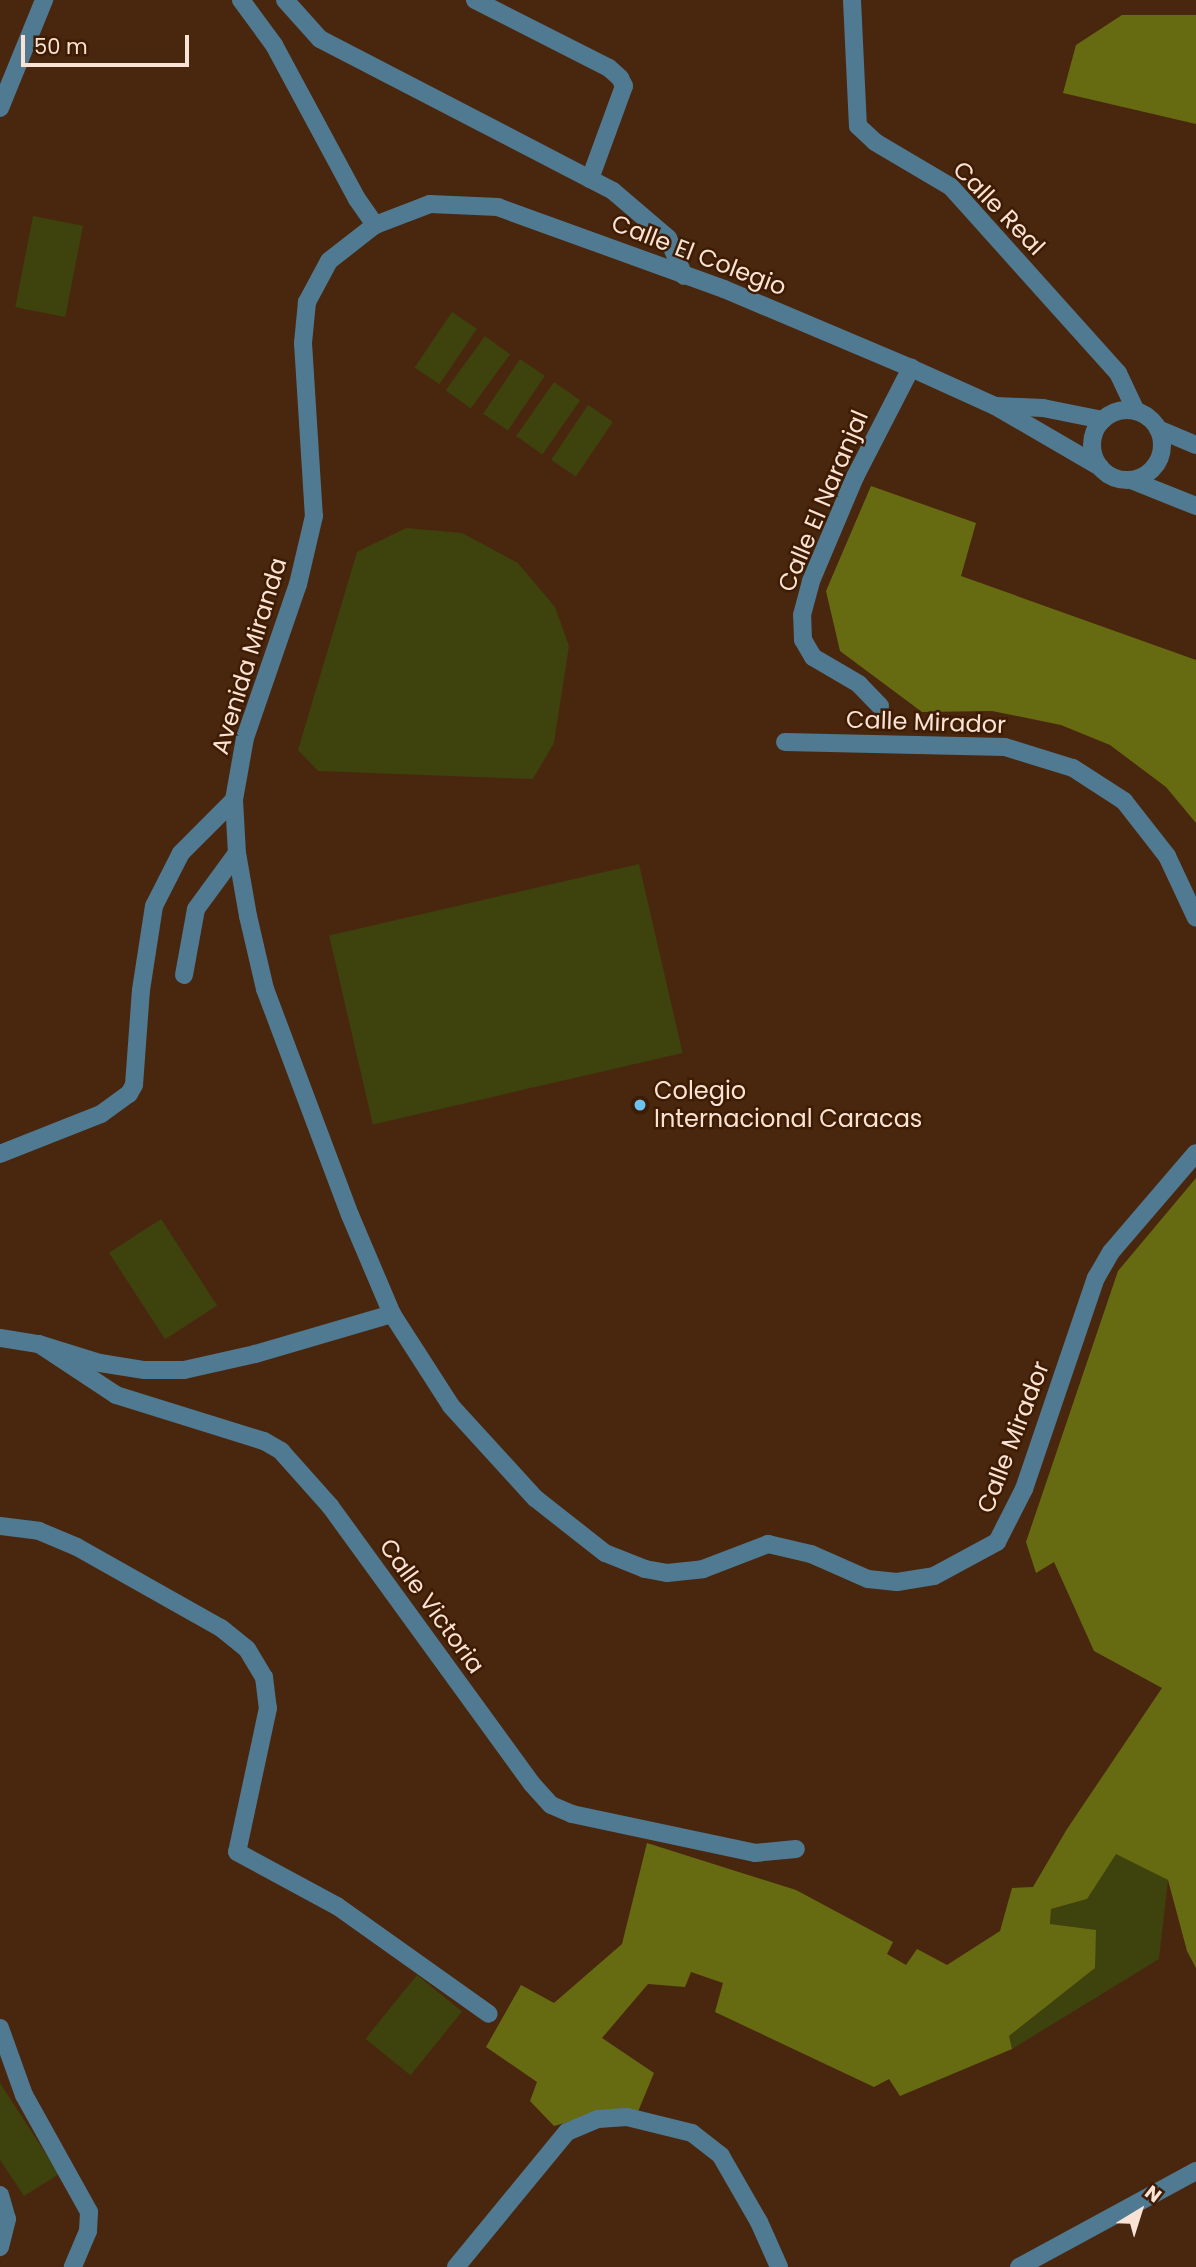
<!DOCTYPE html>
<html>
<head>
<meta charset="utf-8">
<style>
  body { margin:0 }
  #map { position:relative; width:1196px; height:2267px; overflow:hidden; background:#49270e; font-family:Poppins,sans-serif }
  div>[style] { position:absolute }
  .green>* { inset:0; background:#3e420c; transform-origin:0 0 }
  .forest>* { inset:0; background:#666b12 }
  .minor>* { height:18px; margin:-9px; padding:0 9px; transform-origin:9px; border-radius:9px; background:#4f7a92 }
  .minor>.ring { margin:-9px; padding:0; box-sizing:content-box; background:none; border:18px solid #4f7a92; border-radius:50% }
  .dots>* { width:19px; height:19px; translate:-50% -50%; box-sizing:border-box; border:4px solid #3e1c03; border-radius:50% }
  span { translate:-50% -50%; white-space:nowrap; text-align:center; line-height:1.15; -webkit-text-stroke:5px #3e1c03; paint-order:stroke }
  .street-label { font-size:24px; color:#fae3d5 }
  .poi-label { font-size:24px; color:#fae3d5 }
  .left { translate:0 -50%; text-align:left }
  .north { position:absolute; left:1105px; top:2176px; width:70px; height:70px; -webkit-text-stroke:5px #3e1c03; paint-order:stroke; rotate:38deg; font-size:19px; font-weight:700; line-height:28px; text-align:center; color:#fae3d5 }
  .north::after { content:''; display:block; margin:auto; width:24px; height:32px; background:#fae3d5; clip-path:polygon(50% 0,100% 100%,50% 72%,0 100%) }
  .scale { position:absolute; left:21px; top:35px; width:168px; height:32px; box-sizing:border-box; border:4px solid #fae3d5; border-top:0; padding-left:9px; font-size:21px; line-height:24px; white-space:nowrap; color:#fae3d5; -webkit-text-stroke:5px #3e1c03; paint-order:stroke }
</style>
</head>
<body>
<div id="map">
  <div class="green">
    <div style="left:33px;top:216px;width:51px;height:93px;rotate:11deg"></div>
    <div style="left:452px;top:312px;width:30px;height:67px;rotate:34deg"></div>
    <div style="left:485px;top:336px;width:31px;height:67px;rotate:36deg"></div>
    <div style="left:520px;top:359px;width:30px;height:66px;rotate:34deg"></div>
    <div style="left:554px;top:382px;width:32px;height:66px;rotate:35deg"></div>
    <div style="left:588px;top:405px;width:30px;height:66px;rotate:34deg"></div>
    <div style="clip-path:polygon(406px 528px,462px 533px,518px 563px,555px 607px,569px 646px,554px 743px,533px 779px,318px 771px,298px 750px,357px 552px)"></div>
    <div style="left:639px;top:864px;width:194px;height:318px;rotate:77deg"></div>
    <div style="left:161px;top:1219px;width:103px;height:62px;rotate:57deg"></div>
    <div style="clip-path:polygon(1115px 1853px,1168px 1880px,1159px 1959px,1012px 2049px,1008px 2037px,1095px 1968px,1050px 1924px,1051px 1909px,1087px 1899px)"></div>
    <div style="left:417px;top:1975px;width:58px;height:82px;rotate:39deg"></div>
    <div style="clip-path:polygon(0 2083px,59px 2174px,24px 2196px,0 2160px)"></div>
  </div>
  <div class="forest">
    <div style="clip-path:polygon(1122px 15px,1196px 15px,1196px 124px,1063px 93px,1076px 45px)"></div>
    <div style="clip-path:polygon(871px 486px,976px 523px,961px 576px,1196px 660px,1196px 823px,1166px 787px,1110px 745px,1061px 725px,992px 711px,922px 712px,840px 651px,826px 591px)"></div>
    <div style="clip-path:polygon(1196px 1178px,1196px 1968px,1187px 1951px,1168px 1880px,1116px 1854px,1087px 1899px,1051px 1909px,1050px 1924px,1096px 1930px,1095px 1968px,1009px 2036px,1012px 2049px,900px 2096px,889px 2079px,874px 2087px,715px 2012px,723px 1983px,691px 1972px,685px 1987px,648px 1984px,602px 2038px,654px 2073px,637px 2114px,607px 2111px,554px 2126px,530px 2101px,537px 2082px,486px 2047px,521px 1985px,554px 2003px,622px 1944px,647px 1843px,796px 1890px,893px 1942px,887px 1954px,906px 1965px,917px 1949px,947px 1965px,1000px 1931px,1012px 1888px,1033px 1887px,1067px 1829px,1162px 1688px,1094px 1651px,1054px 1562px,1036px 1573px,1026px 1542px,1118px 1271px)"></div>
  </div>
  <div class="minor">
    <div style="left:241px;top:0;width:56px;rotate:53.7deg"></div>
    <div style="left:274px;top:45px;width:175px;rotate:61.7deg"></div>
    <div style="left:357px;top:199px;width:32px;rotate:55deg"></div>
    <div style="left:285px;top:0;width:52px;rotate:48.1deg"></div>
    <div style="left:320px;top:39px;width:330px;rotate:27.4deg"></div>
    <div style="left:613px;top:191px;width:72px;rotate:40.5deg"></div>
    <div style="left:668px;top:238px;width:41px;rotate:67.2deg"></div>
    <div style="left:475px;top:0;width:150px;rotate:26.9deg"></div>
    <div style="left:609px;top:68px;width:15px;rotate:42deg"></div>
    <div style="left:620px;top:78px;width:9px;rotate:63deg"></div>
    <div style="left:624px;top:86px;width:99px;rotate:110.1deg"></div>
    <div style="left:852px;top:0;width:126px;rotate:87.3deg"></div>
    <div style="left:858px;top:126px;width:23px;rotate:43deg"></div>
    <div style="left:875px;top:142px;width:88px;rotate:30.6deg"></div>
    <div style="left:951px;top:187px;width:250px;rotate:48.1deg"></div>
    <div style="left:1118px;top:373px;width:42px;rotate:64.7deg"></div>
    <div style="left:0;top:108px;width:117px;rotate:-67.8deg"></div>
    <div style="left:996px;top:406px;width:47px;rotate:2.4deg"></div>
    <div style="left:1043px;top:408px;width:61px;rotate:11.3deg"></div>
    <div class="ring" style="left:1092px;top:410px;width:52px;height:52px"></div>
    <div style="left:1158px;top:429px;width:41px;rotate:22.8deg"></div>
    <div style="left:1100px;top:467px;width:121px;rotate:-149.8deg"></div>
    <div style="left:995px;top:406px;width:92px;rotate:-155.7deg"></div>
    <div style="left:911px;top:368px;width:203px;rotate:-157.1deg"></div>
    <div style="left:724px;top:289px;width:240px;rotate:-160.1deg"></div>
    <div style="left:498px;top:207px;width:68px;rotate:-177.5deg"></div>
    <div style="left:430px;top:204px;width:59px;rotate:159.1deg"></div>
    <div style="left:375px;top:225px;width:58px;rotate:142deg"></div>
    <div style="left:329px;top:261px;width:47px;rotate:118.2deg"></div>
    <div style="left:307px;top:302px;width:41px;rotate:95.6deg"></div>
    <div style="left:303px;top:343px;width:173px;rotate:86.4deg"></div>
    <div style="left:314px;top:516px;width:70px;rotate:103.2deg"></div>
    <div style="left:298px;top:584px;width:163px;rotate:109deg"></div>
    <div style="left:245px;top:738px;width:63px;rotate:100.1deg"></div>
    <div style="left:234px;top:800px;width:53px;rotate:86.8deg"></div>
    <div style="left:237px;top:853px;width:64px;rotate:80.1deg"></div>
    <div style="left:248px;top:916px;width:75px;rotate:76.9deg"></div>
    <div style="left:265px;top:989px;width:241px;rotate:69.4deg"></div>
    <div style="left:350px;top:1215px;width:108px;rotate:67deg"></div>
    <div style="left:392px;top:1314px;width:109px;rotate:57.3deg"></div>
    <div style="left:451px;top:1406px;width:125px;rotate:47.6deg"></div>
    <div style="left:535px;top:1498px;width:89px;rotate:38.2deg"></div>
    <div style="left:605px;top:1553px;width:43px;rotate:21.8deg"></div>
    <div style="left:645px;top:1569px;width:22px;rotate:10deg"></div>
    <div style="left:667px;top:1573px;width:36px;rotate:-6deg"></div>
    <div style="left:703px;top:1569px;width:70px;rotate:-21deg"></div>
    <div style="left:768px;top:1544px;width:44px;rotate:13.1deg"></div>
    <div style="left:811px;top:1554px;width:62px;rotate:23.7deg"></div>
    <div style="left:868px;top:1579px;width:29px;rotate:6deg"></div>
    <div style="left:897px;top:1582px;width:37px;rotate:-9deg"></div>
    <div style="left:934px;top:1576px;width:72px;rotate:-28.4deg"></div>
    <div style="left:997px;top:1542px;width:59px;rotate:-63deg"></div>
    <div style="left:1024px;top:1489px;width:223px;rotate:-71.2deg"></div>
    <div style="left:1096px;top:1278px;width:30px;rotate:-60deg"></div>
    <div style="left:1111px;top:1252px;width:130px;rotate:-49.4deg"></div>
    <div style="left:1131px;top:480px;width:70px;rotate:21.8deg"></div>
    <div style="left:880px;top:706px;width:30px;rotate:-134deg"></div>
    <div style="left:859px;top:684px;width:53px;rotate:-149.6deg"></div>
    <div style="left:813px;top:657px;width:20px;rotate:-120deg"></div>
    <div style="left:803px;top:640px;width:25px;rotate:-92deg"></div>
    <div style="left:802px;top:615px;width:35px;rotate:-75deg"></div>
    <div style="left:811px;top:581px;width:113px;rotate:-67.1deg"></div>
    <div style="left:855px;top:477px;width:123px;rotate:-62.8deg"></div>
    <div style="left:785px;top:742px;width:220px;rotate:1.3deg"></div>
    <div style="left:1005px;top:747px;width:71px;rotate:17.2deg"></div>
    <div style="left:1073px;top:768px;width:61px;rotate:32.9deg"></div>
    <div style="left:1124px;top:801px;width:70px;rotate:52deg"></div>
    <div style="left:1167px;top:856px;width:68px;rotate:64.9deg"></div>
    <div style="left:184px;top:975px;width:67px;rotate:-79.7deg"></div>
    <div style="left:196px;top:909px;width:69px;rotate:-53.8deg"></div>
    <div style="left:0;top:1154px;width:109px;rotate:-21.6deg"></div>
    <div style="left:101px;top:1114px;width:34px;rotate:-36deg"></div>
    <div style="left:129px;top:1094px;width:10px;rotate:-61deg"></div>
    <div style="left:134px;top:1085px;width:95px;rotate:-85.8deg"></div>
    <div style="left:141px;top:990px;width:85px;rotate:-81.2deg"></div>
    <div style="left:154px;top:906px;width:59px;rotate:-63deg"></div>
    <div style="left:181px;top:853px;width:75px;rotate:-45deg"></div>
    <div style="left:0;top:1338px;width:39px;rotate:9deg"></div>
    <div style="left:39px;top:1344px;width:64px;rotate:17.3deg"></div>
    <div style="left:100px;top:1363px;width:45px;rotate:9deg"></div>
    <div style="left:144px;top:1370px;width:40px"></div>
    <div style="left:184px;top:1370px;width:73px;rotate:-12.7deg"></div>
    <div style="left:255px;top:1354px;width:143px;rotate:-16.3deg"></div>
    <div style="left:39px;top:1344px;width:92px;rotate:33.5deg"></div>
    <div style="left:116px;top:1395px;width:155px;rotate:17.3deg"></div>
    <div style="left:264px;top:1441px;width:20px;rotate:30deg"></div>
    <div style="left:281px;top:1451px;width:74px;rotate:48.3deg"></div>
    <div style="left:330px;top:1506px;width:344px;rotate:54deg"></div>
    <div style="left:532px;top:1784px;width:28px;rotate:48deg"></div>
    <div style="left:551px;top:1805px;width:23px;rotate:23deg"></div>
    <div style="left:572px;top:1814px;width:187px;rotate:12deg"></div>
    <div style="left:755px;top:1853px;width:41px;rotate:-5.6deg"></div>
    <div style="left:0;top:1526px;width:39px;rotate:7deg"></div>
    <div style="left:39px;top:1531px;width:41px;rotate:22.8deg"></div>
    <div style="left:77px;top:1547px;width:165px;rotate:29.4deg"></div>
    <div style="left:221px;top:1628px;width:33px;rotate:39deg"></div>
    <div style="left:247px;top:1649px;width:33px;rotate:59deg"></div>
    <div style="left:264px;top:1677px;width:31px;rotate:83deg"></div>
    <div style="left:268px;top:1708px;width:147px;rotate:102.1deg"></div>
    <div style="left:237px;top:1852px;width:114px;rotate:28.4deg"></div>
    <div style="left:337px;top:1906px;width:186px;rotate:35.4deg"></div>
    <div style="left:0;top:2028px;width:71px;rotate:70.3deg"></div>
    <div style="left:24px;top:2095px;width:134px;rotate:60.9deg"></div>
    <div style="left:89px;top:2212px;width:19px;rotate:93deg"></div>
    <div style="left:88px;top:2231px;width:39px;rotate:113deg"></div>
    <div style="left:0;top:2195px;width:25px;rotate:74deg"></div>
    <div style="left:7px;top:2219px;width:29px;rotate:104deg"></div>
    <div style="left:456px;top:2267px;width:175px;rotate:-50.6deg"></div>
    <div style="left:567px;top:2132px;width:34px;rotate:-23deg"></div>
    <div style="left:598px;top:2119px;width:29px;rotate:-4deg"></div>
    <div style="left:627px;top:2117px;width:67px;rotate:13.8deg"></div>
    <div style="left:692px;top:2133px;width:37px;rotate:38deg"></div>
    <div style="left:721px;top:2156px;width:76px;rotate:60.1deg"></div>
    <div style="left:759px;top:2222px;width:49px;rotate:66deg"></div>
    <div style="left:1019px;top:2267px;width:201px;rotate:-28.5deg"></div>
  </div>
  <div class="dots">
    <div style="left:640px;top:1105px;background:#6bc3f2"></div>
  </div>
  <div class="street-label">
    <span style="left:999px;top:208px;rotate:46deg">Calle Real</span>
    <span style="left:699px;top:255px;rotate:21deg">Calle El Colegio</span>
    <span style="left:823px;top:501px;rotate:-67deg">Calle El Naranjal</span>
    <span style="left:249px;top:656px;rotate:-73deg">Avenida Miranda</span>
    <span style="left:926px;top:722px;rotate:2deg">Calle Mirador</span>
    <span style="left:1013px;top:1437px;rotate:-69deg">Calle Mirador</span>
    <span style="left:432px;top:1606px;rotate:54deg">Calle Victoria</span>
  </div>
  <div class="poi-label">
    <span class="left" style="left:654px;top:1105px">Colegio<br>Internacional Caracas</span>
  </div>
  <div class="north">N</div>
  <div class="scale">50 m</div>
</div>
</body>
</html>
